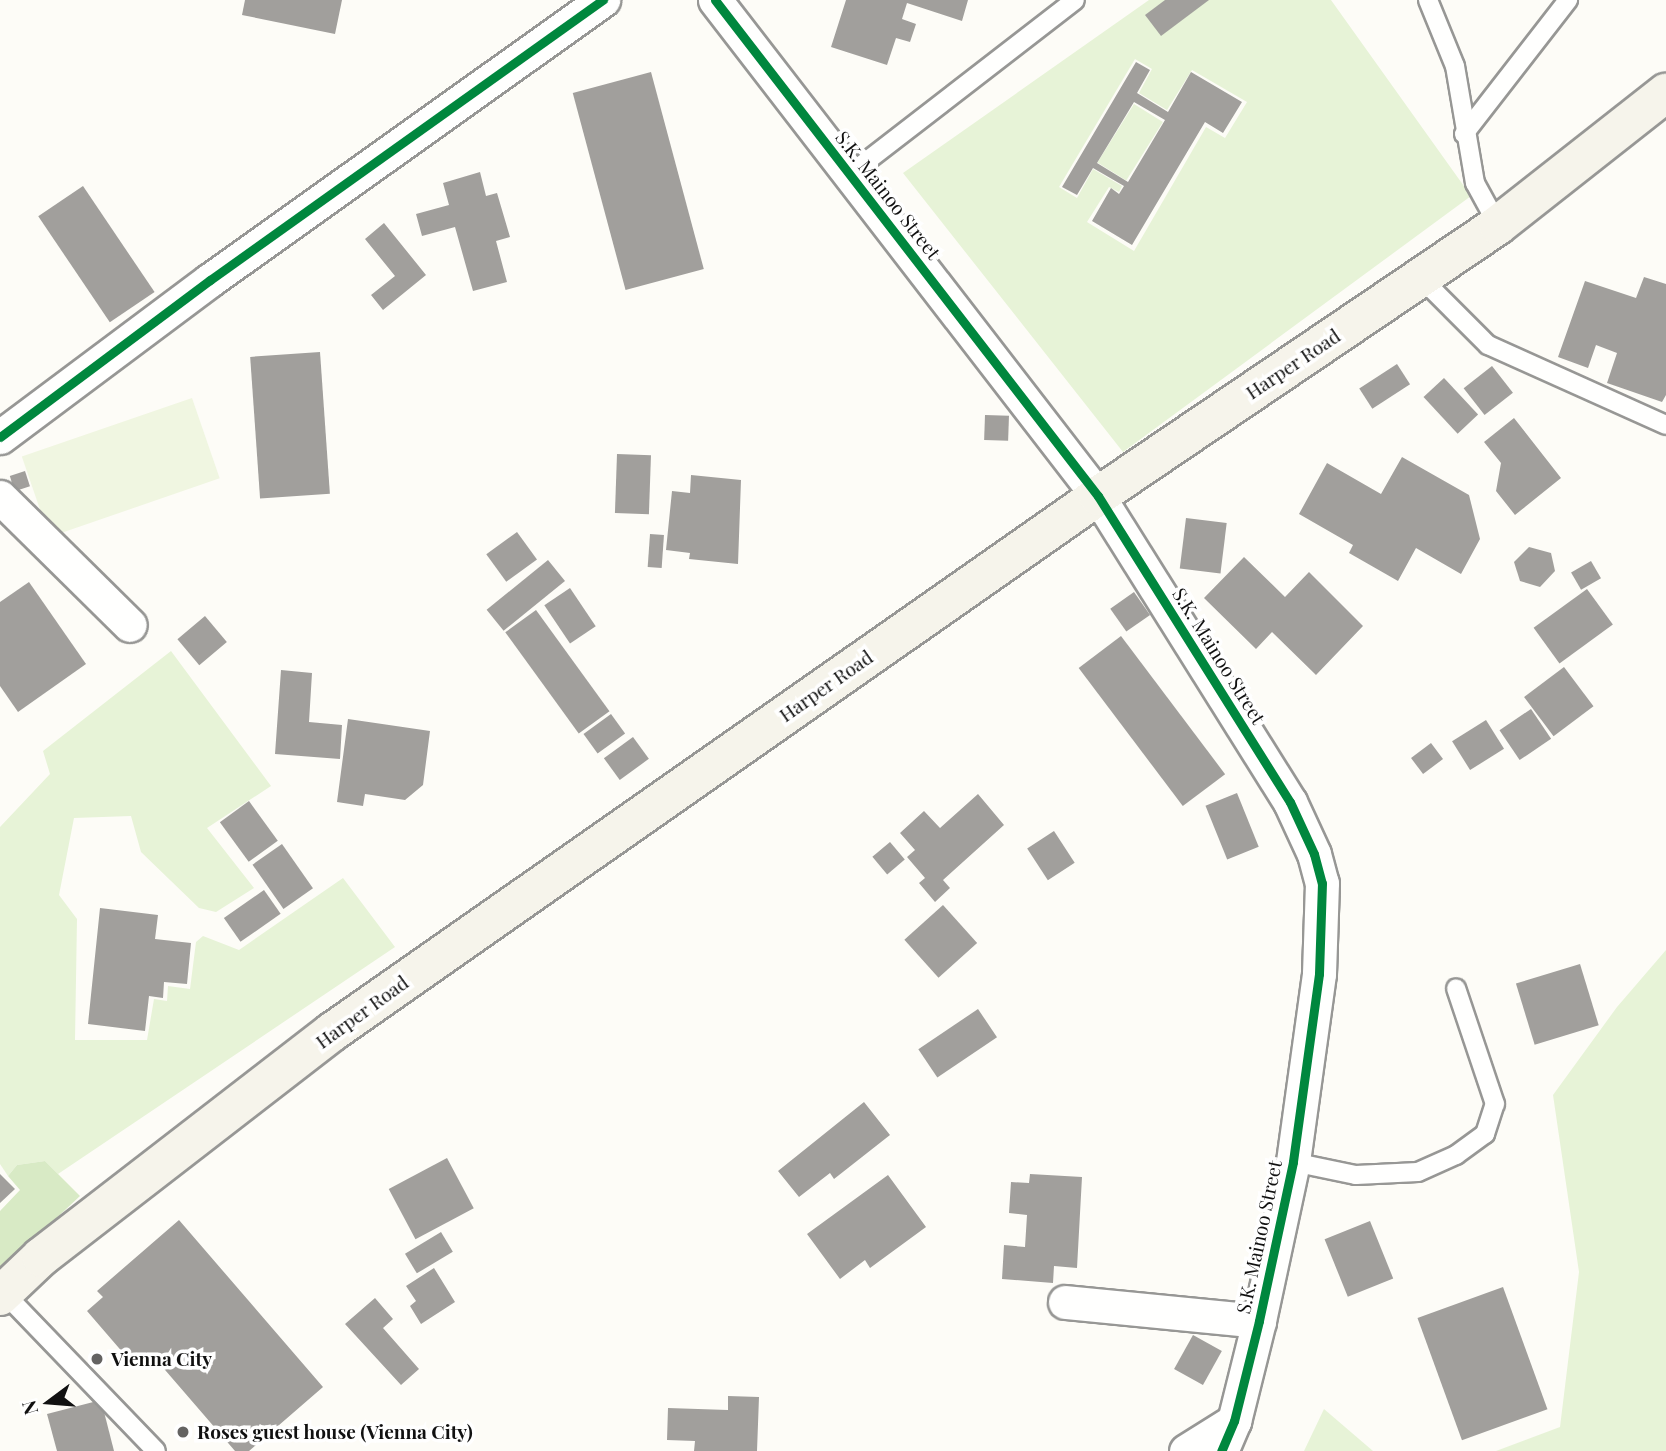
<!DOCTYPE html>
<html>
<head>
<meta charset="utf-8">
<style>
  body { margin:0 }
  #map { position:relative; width:1666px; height:1451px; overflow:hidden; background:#fdfcf7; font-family:"Playfair Display",serif }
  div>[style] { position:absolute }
  .green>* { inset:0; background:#e7f3d7; transform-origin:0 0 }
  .forest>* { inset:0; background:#d8eac5 }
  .pitch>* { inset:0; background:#f0f6e1; transform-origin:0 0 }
  .building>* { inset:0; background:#a19f9c; transform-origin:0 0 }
  .roads { filter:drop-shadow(2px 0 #979795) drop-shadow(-2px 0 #979795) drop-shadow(0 2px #979795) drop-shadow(0 -2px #979795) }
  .service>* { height:18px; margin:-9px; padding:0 9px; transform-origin:9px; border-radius:9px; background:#fffffe }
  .minor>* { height:33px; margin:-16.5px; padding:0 16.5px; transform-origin:16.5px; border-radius:16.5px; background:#fffffe }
  .secondary>* { height:38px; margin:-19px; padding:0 19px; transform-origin:19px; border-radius:19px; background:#f6f4eb }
  .cycleway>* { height:9px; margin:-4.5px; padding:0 4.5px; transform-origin:4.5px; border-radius:4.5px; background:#00873e }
  .dots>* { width:19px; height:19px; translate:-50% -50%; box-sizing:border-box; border:4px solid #fff; border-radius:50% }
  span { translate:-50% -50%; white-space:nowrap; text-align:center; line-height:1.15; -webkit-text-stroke:7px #fff; paint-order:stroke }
  .street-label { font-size:19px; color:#111 }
  .poi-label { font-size:19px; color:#111; font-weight:700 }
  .left { translate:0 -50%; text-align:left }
  .north { position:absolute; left:14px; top:1367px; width:70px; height:70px; -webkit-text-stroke:5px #fff; paint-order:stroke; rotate:254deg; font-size:19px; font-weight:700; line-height:28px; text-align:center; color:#111 }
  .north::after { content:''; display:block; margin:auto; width:24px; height:32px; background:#111; clip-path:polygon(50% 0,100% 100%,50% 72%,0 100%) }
</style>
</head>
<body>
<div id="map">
  <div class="green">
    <div style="clip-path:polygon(evenodd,1149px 0,1331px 0,1471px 196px,1123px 452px,903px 173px,1149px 0,1135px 59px,1152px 69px,1139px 93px,1167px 110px,1192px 70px,1247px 102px,1225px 138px,1206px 127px,1134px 251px,1087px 222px,1109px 187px,1119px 192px,1122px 186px,1093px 169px,1077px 198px,1059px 187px,1135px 59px)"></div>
    <div style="left:1134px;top:104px;width:34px;height:69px;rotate:32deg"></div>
    <div style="clip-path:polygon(171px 651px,271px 786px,207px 828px,254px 888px,216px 912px,199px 908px,141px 852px,131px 816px,74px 818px,59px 895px,77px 919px,75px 1040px,147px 1040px,154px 999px,167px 1001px,168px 986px,190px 989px,196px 942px,203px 936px,239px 950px,343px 878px,395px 947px,58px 1174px,45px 1161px,17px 1165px,8px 1176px,0 1164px,0 827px,50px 774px,43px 751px)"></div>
    <div style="clip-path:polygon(1666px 950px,1666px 1451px,1496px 1451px,1560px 1427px,1579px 1272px,1553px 1095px,1617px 1007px)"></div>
    <div style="clip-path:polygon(1324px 1409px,1373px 1451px,1304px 1451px)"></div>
  </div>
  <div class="forest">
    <div style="clip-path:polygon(45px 1161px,80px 1196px,0 1271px,0 1211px,20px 1190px,8px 1176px,17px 1165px)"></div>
  </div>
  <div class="pitch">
    <div style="left:192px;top:398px;width:85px;height:180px;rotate:71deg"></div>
  </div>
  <div class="building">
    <div style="clip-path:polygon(245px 0,342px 0,335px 34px,242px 15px)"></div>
    <div style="clip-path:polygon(846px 0,968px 0,962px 21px,907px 3px,902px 19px,916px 24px,910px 42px,896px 38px,887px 65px,831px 47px)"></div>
    <div style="clip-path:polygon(1165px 0,1209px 0,1161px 36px,1145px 15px)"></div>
    <div style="clip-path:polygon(evenodd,1136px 62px,1150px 70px,1137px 93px,1168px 112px,1191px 72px,1242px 102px,1223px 133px,1205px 122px,1132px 245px,1092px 221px,1111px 188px,1119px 194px,1124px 186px,1093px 168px,1077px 195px,1062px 187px,1136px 62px,1134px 102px,1165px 120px,1128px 182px,1097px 163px,1134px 102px)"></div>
    <div style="left:651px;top:72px;width:204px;height:81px;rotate:75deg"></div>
    <div style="clip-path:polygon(480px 172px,486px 196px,497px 193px,510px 237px,496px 241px,507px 282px,473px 291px,455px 227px,422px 236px,416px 214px,449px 205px,443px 183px)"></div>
    <div style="left:83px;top:186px;width:128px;height:54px;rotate:56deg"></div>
    <div style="clip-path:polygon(384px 223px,426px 275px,383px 310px,371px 295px,395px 276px,365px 239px)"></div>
    <div style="clip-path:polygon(1644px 277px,1666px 284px,1666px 395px,1662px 402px,1607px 383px,1617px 353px,1596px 345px,1588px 368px,1558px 357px,1585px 281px,1636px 298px)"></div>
    <div style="left:320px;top:352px;width:142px;height:70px;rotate:86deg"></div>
    <div style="left:1397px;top:364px;width:24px;height:45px;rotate:57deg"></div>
    <div style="left:1492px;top:366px;width:34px;height:36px;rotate:52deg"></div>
    <div style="left:1444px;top:378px;width:50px;height:28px;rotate:47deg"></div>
    <div style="left:985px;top:415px;width:24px;height:25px;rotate:2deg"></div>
    <div style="clip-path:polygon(1514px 418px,1561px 478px,1515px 515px,1496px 491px,1501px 463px,1484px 442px)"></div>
    <div style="left:617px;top:454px;width:34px;height:59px;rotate:2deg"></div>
    <div style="clip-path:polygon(1402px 457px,1469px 495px,1480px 539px,1461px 574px,1416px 548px,1398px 581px,1349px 553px,1353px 545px,1299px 514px,1327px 463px,1381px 494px)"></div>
    <div style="left:25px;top:471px;width:16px;height:16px;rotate:72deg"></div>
    <div style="clip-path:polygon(691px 475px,741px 480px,738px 564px,689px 559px,690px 553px,666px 550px,672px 491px,690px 493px)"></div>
    <div style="left:1186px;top:518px;width:41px;height:51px;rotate:7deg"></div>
    <div style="left:517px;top:532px;width:34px;height:38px;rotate:54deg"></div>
    <div style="left:650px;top:534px;width:14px;height:33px;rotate:4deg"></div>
    <div style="clip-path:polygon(1529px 547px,1551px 553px,1555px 571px,1540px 587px,1520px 581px,1514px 562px)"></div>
    <div style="clip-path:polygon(1244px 557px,1285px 597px,1309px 572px,1363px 626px,1316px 675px,1272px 632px,1256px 649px,1204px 598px)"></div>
    <div style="left:548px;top:560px;width:27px;height:79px;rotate:51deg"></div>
    <div style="left:1591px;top:561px;width:20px;height:23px;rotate:60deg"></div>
    <div style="clip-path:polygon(29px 582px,86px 664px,18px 712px,0 686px,0 602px)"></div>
    <div style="left:570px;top:588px;width:46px;height:31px;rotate:56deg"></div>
    <div style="left:1587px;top:589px;width:44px;height:66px;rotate:54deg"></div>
    <div style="left:1134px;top:592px;width:28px;height:29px;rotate:55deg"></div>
    <div style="left:536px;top:610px;width:125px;height:38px;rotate:54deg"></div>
    <div style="left:205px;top:616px;width:34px;height:36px;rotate:50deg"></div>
    <div style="left:1121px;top:636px;width:173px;height:53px;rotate:53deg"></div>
    <div style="left:1564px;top:667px;width:49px;height:50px;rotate:53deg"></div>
    <div style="clip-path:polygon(281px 670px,312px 673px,309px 722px,342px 725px,340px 759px,275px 754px)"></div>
    <div style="left:1531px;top:709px;width:36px;height:38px;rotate:56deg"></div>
    <div style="left:611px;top:714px;width:24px;height:34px;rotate:54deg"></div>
    <div style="clip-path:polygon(348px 719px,430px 731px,423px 785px,405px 800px,365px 794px,363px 806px,337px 802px)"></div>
    <div style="left:1486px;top:720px;width:34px;height:40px;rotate:58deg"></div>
    <div style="left:633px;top:737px;width:27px;height:36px;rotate:54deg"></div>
    <div style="left:1431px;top:743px;width:20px;height:25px;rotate:53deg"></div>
    <div style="left:1237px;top:793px;width:58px;height:34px;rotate:68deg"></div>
    <div style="clip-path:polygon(978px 794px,1004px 825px,943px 880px,950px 888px,935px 902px,919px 883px,925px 878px,907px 857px,915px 850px,900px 833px,924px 811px,940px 828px)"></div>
    <div style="left:249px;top:801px;width:49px;height:36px;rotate:54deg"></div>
    <div style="left:1054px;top:831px;width:38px;height:32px;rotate:57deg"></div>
    <div style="left:890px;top:842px;width:23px;height:23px;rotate:50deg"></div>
    <div style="left:282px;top:844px;width:54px;height:36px;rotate:55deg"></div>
    <div style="left:264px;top:890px;width:29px;height:49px;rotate:55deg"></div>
    <div style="left:943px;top:905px;width:51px;height:52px;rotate:48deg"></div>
    <div style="clip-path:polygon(100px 908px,158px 915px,155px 939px,191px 943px,187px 984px,164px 982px,163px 998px,149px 996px,145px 1031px,88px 1024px)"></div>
    <div style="left:1580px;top:964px;width:64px;height:67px;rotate:73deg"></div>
    <div style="left:978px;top:1009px;width:34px;height:72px;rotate:56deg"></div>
    <div style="clip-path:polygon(864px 1102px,890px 1135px,834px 1179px,830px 1173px,799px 1197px,778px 1171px)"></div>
    <div style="left:447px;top:1158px;width:57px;height:66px;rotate:62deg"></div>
    <div style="clip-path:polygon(0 1174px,15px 1189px,0 1203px)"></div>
    <div style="clip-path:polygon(1030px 1174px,1082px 1177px,1077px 1268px,1054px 1266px,1053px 1283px,1002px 1279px,1004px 1245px,1025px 1247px,1027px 1215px,1009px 1213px,1011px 1182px,1029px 1183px)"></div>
    <div style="clip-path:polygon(888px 1175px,926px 1227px,870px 1268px,865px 1260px,840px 1279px,807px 1234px)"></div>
    <div style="clip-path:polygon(179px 1220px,323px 1387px,249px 1451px,235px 1451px,153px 1356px,137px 1369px,87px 1311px,103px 1297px,97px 1291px)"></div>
    <div style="left:1370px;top:1221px;width:62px;height:49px;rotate:68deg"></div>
    <div style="left:441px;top:1232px;width:23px;height:42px;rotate:59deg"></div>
    <div style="clip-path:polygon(434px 1268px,455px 1302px,421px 1324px,410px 1306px,416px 1301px,406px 1286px)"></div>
    <div style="left:1503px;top:1287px;width:130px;height:91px;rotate:70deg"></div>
    <div style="clip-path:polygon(375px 1298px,393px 1319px,383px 1328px,419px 1369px,401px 1385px,345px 1324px)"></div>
    <div style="left:1193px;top:1335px;width:33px;height:39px;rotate:29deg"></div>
    <div style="clip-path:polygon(728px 1396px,759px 1397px,757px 1451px,694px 1451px,695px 1441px,667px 1440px,668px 1408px,728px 1410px)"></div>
    <div style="clip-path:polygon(101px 1400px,114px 1451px,57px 1451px,47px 1414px)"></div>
  </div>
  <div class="roads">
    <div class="service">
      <div style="left:1428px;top:0;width:71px;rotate:67.8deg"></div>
      <div style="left:1455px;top:66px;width:119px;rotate:80.3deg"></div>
      <div style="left:1475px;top:183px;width:48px;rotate:61.3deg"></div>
      <div style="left:1464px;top:134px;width:170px;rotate:-52.2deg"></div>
      <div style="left:850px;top:174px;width:284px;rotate:-37.7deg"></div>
      <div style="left:1421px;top:278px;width:95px;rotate:45deg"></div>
      <div style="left:1488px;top:345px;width:195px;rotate:24.2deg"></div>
      <div style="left:1293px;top:1162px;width:64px;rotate:11.7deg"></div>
      <div style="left:1356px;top:1175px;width:62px;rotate:-2.8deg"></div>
      <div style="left:1418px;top:1172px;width:42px;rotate:-24.1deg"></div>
      <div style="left:1456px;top:1155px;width:36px;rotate:-36deg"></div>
      <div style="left:1485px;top:1134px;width:32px;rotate:-72deg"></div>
      <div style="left:1495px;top:1104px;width:122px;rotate:-108.6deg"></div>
      <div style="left:4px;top:1293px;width:219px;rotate:46.1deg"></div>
    </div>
    <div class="minor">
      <div style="left:715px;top:0;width:627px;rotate:52.33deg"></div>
      <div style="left:1098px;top:496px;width:361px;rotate:57.9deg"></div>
      <div style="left:1290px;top:802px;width:57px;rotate:65.2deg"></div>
      <div style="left:1314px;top:854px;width:30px;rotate:75deg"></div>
      <div style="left:1322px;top:883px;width:91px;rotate:91.9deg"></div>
      <div style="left:1319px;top:974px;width:190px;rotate:97.9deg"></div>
      <div style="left:1293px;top:1162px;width:163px;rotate:102.1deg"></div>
      <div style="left:1259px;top:1321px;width:103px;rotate:104deg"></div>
      <div style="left:1234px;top:1421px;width:33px;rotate:113deg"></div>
      <div style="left:0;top:437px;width:262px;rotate:-36.8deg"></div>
      <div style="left:210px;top:280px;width:483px;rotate:-35.5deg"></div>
      <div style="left:0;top:497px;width:182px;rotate:44.6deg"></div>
      <div style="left:1065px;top:1302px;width:195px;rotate:5.6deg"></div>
      <div style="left:1186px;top:1451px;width:57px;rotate:-32deg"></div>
    </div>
    <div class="secondary">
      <div style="left:0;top:1296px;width:57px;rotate:-43.6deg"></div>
      <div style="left:41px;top:1257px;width:368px;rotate:-37.7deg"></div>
      <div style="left:332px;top:1032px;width:935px;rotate:-34.98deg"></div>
      <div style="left:1098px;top:496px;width:483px;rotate:-34.1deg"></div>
      <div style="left:1498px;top:225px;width:214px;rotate:-38.2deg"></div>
    </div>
  </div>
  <div class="cycleway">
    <div style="left:715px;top:0;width:627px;rotate:52.33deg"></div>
    <div style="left:1098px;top:496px;width:361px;rotate:57.9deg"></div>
    <div style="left:1290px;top:802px;width:57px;rotate:65.2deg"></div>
    <div style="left:1314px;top:854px;width:30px;rotate:75deg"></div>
    <div style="left:1322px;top:883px;width:91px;rotate:91.9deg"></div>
    <div style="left:1319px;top:974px;width:190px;rotate:97.9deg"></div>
    <div style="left:1293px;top:1162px;width:163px;rotate:102.1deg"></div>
    <div style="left:1259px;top:1321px;width:103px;rotate:104deg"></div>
    <div style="left:1234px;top:1421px;width:33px;rotate:113deg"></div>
    <div style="left:0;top:437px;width:262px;rotate:-36.8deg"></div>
    <div style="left:210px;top:280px;width:483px;rotate:-35.5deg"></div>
  </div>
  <div class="dots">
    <div style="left:97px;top:1359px;background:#646362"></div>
    <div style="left:183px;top:1432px;background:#646362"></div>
  </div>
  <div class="street-label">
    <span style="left:888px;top:195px;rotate:52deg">S.K. Mainoo Street</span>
    <span style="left:1293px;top:364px;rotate:-34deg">Harper Road</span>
    <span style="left:1219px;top:656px;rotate:58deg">S.K. Mainoo Street</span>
    <span style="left:826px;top:686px;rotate:-35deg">Harper Road</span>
    <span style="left:362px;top:1012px;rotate:-36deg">Harper Road</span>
    <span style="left:1259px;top:1237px;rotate:-78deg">S.K. Mainoo Street</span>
  </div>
  <div class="poi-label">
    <span class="left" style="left:111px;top:1359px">Vienna City</span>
    <span class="left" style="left:197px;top:1432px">Roses guest house (Vienna City)</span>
  </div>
  <div class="north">N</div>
</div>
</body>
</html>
